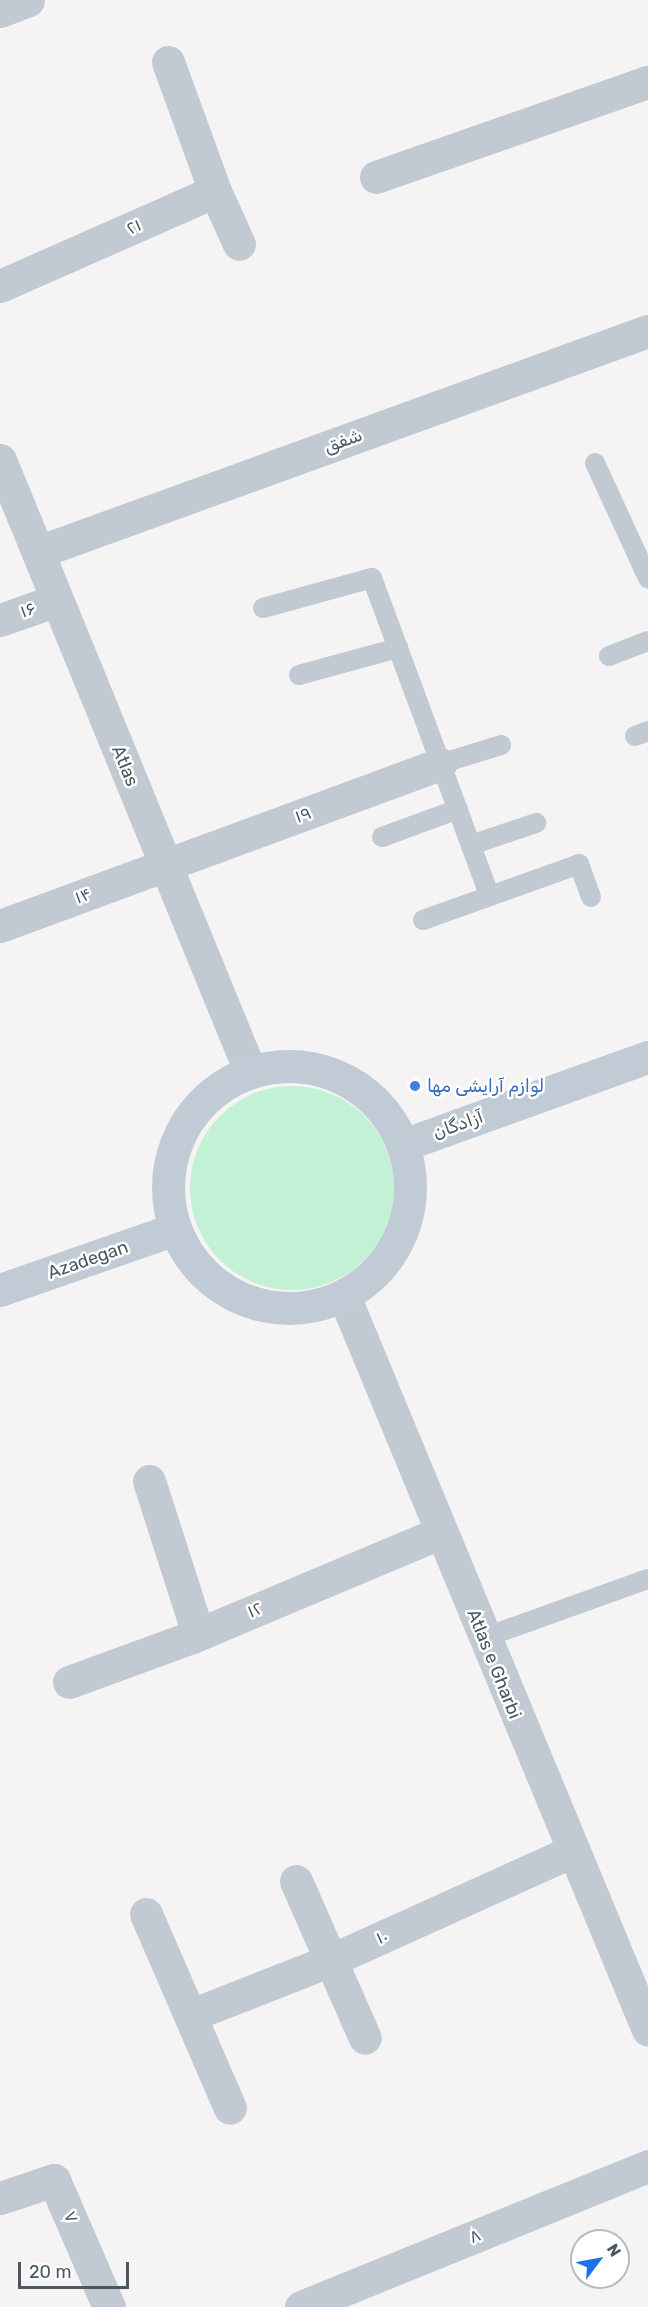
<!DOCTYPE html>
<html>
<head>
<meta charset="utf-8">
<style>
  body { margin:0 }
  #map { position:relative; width:648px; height:2307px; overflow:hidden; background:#f5f3f3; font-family:Rubik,Vazirmatn,sans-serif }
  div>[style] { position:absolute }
  .green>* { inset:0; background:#c3f1d5 }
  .round { border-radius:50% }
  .service>* { height:20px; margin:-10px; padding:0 10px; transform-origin:10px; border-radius:10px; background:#c1cad2 }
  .minor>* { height:33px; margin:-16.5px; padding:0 16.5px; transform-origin:16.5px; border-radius:16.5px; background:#c1cad2 }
  .tertiary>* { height:33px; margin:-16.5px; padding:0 16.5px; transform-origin:16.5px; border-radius:16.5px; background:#c1cad2 }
  .secondary>* { height:33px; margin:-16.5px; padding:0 16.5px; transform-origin:16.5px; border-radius:16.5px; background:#c1cbd6 }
  .secondary>.ring { margin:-16.5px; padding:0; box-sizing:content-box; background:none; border:33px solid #c1cbd6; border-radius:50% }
  .dots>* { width:16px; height:16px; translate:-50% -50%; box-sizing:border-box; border:3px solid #fff; border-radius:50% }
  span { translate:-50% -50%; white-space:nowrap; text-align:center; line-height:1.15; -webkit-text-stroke:5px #fff; paint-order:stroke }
  .street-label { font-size:18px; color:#4a5661 }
  .shop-label { font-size:18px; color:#366cbe }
  .left { translate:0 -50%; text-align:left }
  .north { position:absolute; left:570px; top:2229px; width:60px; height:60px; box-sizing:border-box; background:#fff; border:2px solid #b7bbc0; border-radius:50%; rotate:58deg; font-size:16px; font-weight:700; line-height:24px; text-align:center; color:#4a5661 }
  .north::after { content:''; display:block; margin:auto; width:21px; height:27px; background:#1a73e8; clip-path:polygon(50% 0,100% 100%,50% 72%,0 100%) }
  .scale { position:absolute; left:18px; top:2262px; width:111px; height:27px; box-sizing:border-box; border:3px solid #4a5661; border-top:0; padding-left:8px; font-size:18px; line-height:21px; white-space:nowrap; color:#4a5661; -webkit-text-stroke:4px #fff; paint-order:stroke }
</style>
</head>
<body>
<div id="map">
  <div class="green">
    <div class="round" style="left:190px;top:1086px;width:204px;height:204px"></div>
  </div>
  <div class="service">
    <div style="left:595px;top:463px;width:127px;rotate:65.3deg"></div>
    <div style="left:263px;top:608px;width:113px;rotate:-15.4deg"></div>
    <div style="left:372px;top:578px;width:338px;rotate:69.7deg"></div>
    <div style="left:609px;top:656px;width:42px;rotate:-21deg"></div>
    <div style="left:299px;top:675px;width:103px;rotate:-15.3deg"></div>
    <div style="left:635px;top:736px;width:14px;rotate:-21deg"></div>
    <div style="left:440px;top:764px;width:64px;rotate:-17.3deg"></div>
    <div style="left:382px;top:837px;width:81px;rotate:-20.2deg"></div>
    <div style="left:471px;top:845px;width:69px;rotate:-18.7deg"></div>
    <div style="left:423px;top:920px;width:166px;rotate:-19.7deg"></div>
    <div style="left:579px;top:864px;width:35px;rotate:70deg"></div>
    <div style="left:483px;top:1638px;width:175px;rotate:-19.7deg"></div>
  </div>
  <div class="minor">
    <div style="left:0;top:11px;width:30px;rotate:-21deg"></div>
    <div style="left:168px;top:62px;width:137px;rotate:70deg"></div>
    <div style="left:376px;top:177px;width:288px;rotate:-19.3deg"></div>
    <div style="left:0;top:286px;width:235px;rotate:-23.8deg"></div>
    <div style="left:215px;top:191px;width:58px;rotate:65.6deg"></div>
    <div style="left:38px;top:552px;width:649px;rotate:-19.92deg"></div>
    <div style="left:0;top:620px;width:60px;rotate:-19.3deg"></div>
    <div style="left:0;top:926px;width:469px;rotate:-20.2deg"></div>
    <div style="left:149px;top:1481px;width:161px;rotate:72.2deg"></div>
    <div style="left:69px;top:1682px;width:131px;rotate:-20.1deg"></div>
    <div style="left:192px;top:1637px;width:269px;rotate:-22.8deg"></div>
    <div style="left:296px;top:1881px;width:171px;rotate:66.3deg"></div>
    <div style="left:146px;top:1914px;width:211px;rotate:66.6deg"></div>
    <div style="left:191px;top:2015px;width:148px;rotate:-21.4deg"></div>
    <div style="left:329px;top:1961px;width:265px;rotate:-24.3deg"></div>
    <div style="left:0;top:2198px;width:57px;rotate:-18.4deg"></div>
    <div style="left:54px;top:2180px;width:138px;rotate:66.6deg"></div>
    <div style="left:301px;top:2307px;width:375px;rotate:-22.1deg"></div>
  </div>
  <div class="tertiary">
    <div style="left:0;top:460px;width:660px;rotate:67.75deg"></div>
    <div style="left:344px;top:1296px;width:794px;rotate:67.5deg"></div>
  </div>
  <div class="secondary">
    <div class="ring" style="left:168px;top:1066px;width:209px;height:209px"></div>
    <div style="left:403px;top:1145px;width:260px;rotate:-19.8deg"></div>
    <div style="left:0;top:1290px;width:185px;rotate:-19.2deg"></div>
  </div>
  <div class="dots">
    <div style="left:415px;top:1086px;background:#3f7fe0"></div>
  </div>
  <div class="street-label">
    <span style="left:134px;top:227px;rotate:-24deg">۲۱</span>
    <span style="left:343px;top:441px;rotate:-20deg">شفق</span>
    <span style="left:28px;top:610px;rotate:-20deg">۱۶</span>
    <span style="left:125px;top:766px;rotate:68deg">Atlas</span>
    <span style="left:303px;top:815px;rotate:-20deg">۱۹</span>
    <span style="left:83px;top:896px;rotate:-20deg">۱۴</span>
    <span style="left:458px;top:1125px;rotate:-20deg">آزادگان</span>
    <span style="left:88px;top:1260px;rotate:-19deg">Azadegan</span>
    <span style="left:255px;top:1610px;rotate:-23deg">۱۲</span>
    <span style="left:494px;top:1664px;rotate:68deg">Atlas e Gharbi</span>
    <span style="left:382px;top:1937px;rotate:-24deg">۱۰</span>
    <span style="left:71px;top:2217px;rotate:67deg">۷</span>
    <span style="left:475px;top:2236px;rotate:-22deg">۸</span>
  </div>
  <div class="shop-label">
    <span class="left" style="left:427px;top:1086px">لوازم آرایشی مها</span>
  </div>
  <div class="north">N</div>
  <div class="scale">20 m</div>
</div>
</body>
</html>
